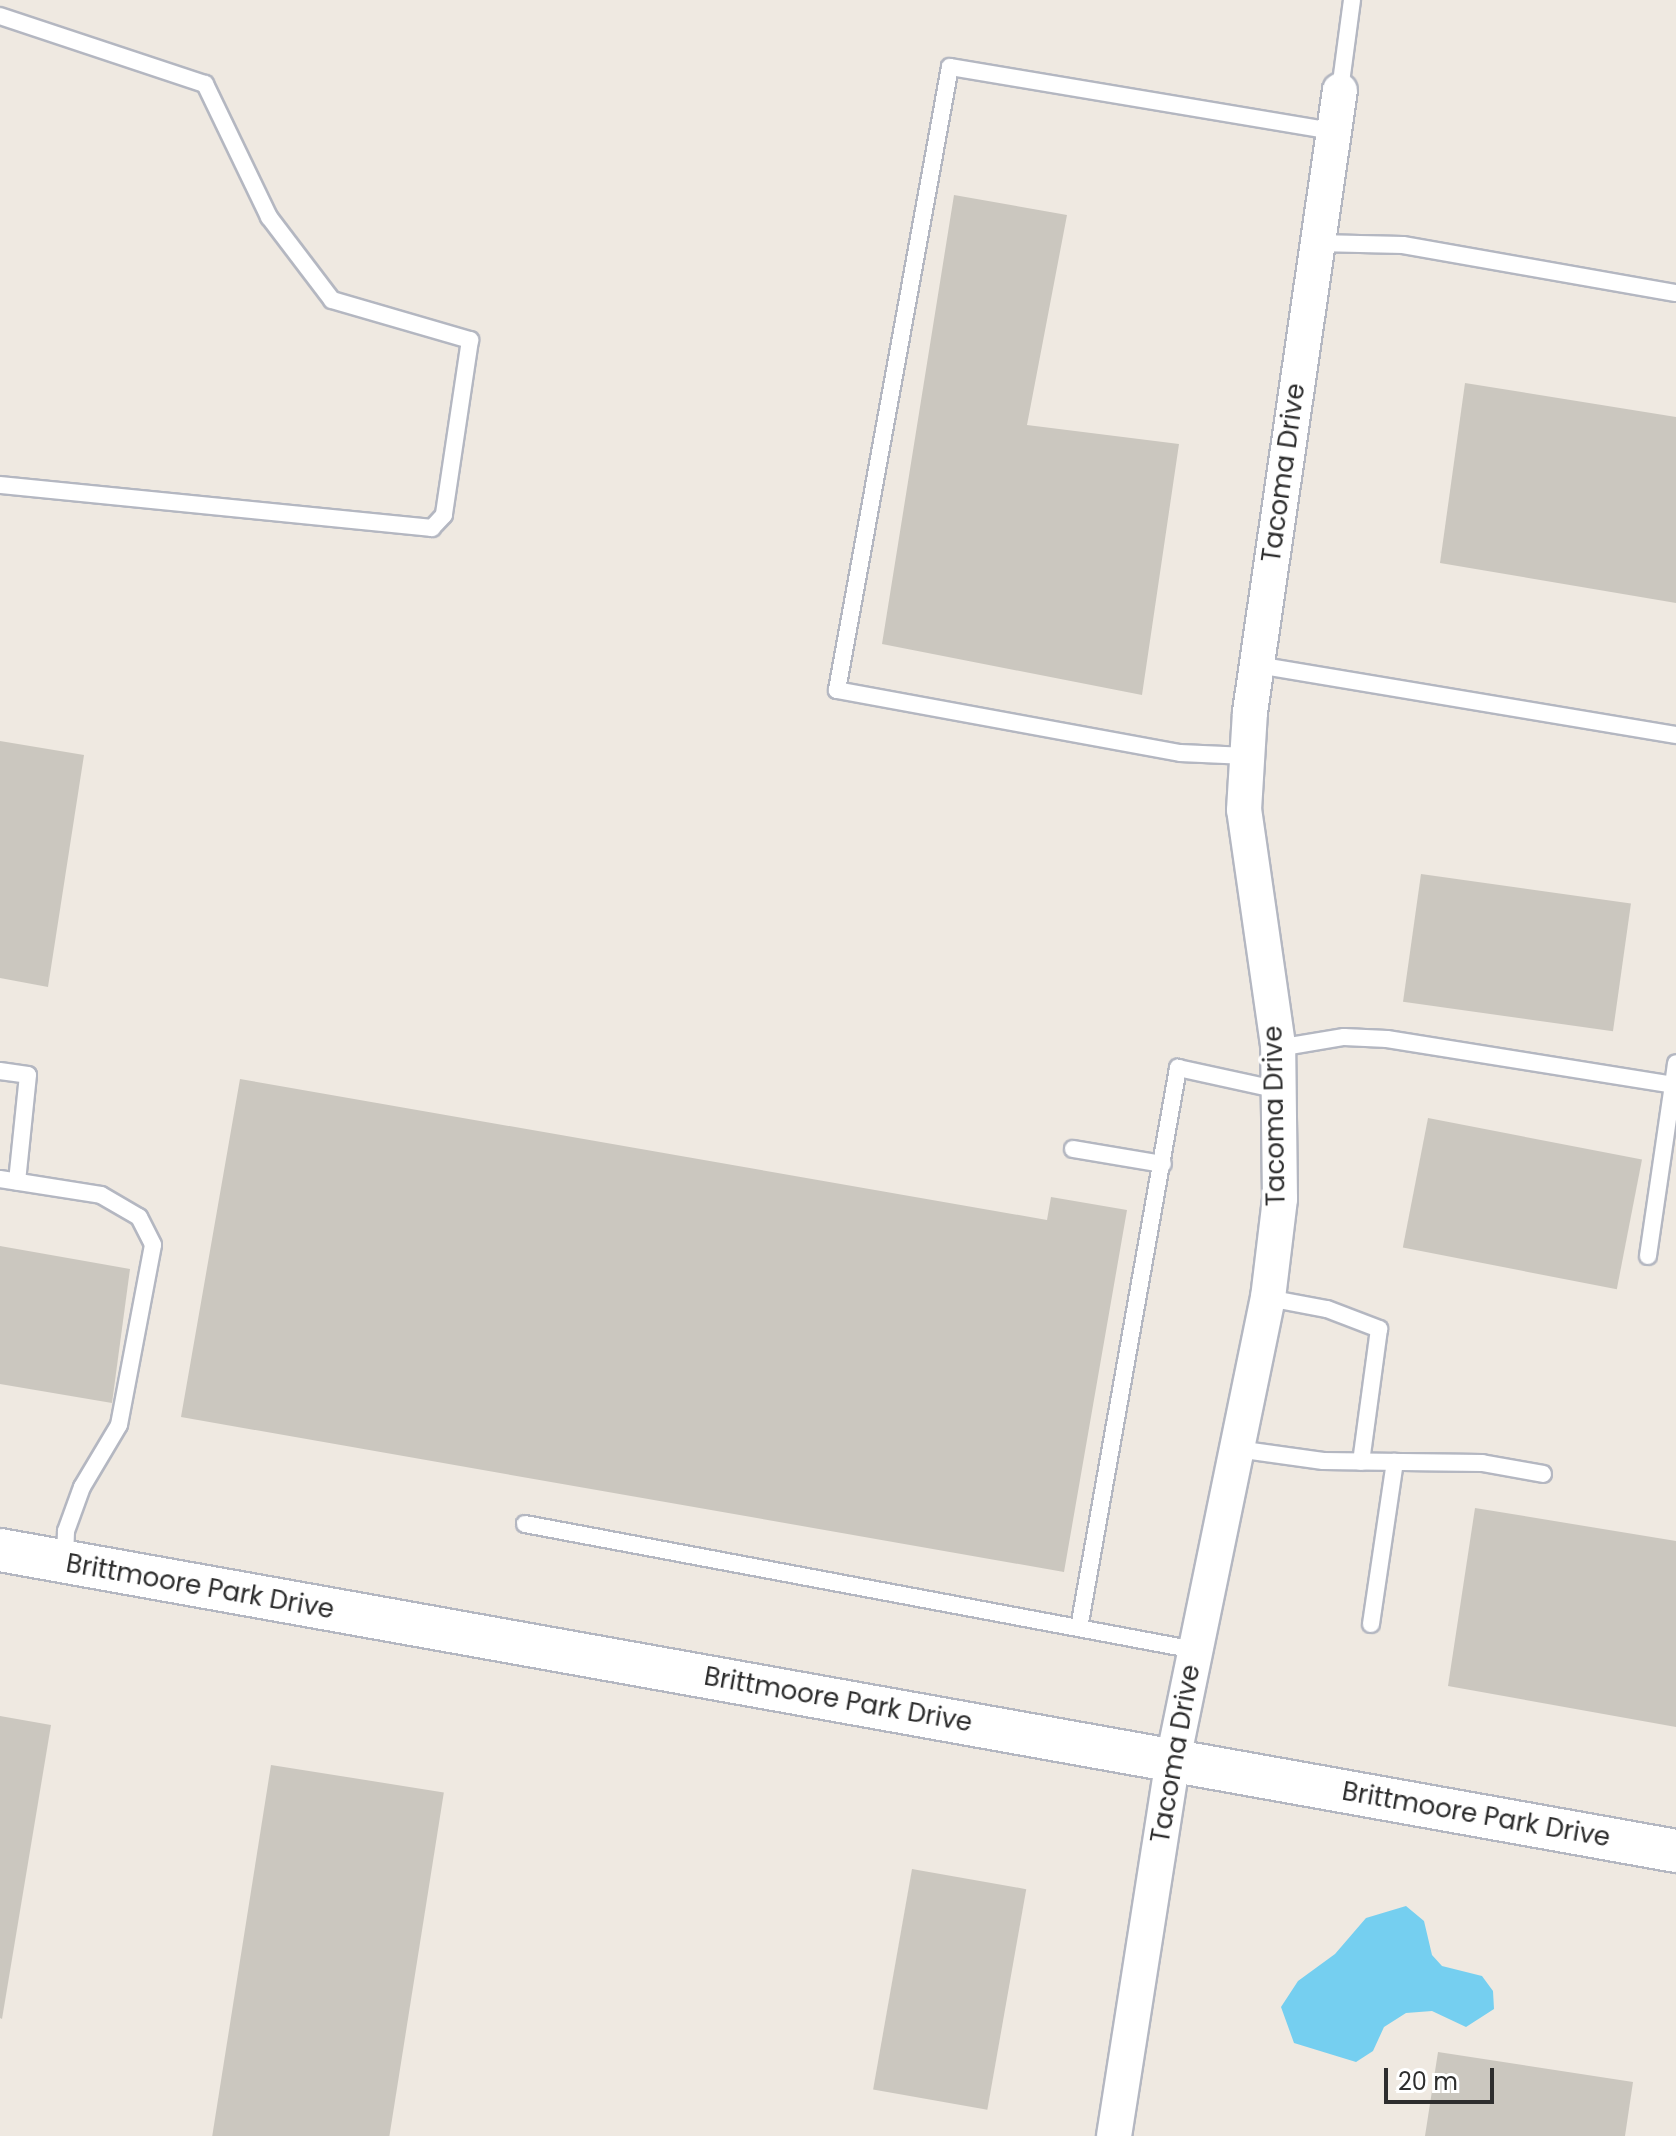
<!DOCTYPE html>
<html>
<head>
<meta charset="utf-8">
<style>
  body { margin:0 }
  #map { position:relative; width:1676px; height:2136px; overflow:hidden; background:#efe9e1; font-family:Poppins,sans-serif }
  div>[style] { position:absolute }
  .water>* { inset:0; background:#75cff0 }
  .building>* { inset:0; background:#cbc7bf; transform-origin:0 0 }
  .roads { filter:drop-shadow(2px 0 #b4b7c1) drop-shadow(-2px 0 #b4b7c1) drop-shadow(0 2px #b4b7c1) drop-shadow(0 -2px #b4b7c1) }
  .service>* { height:16px; margin:-8px; padding:0 8px; transform-origin:8px; border-radius:8px; background:#fff }
  .minor>* { height:34px; margin:-17px; padding:0 17px; transform-origin:17px; border-radius:17px; background:#fff }
  .tertiary>* { height:42px; margin:-21px; padding:0 21px; transform-origin:21px; border-radius:21px; background:#fff }
  span { translate:-50% -50%; white-space:nowrap; text-align:center; line-height:1.15; -webkit-text-stroke:7px #fff; paint-order:stroke }
  .street-label { font-size:26px; color:#2e2e2e }
  .scale { position:absolute; left:1384px; top:2068px; width:110px; height:36px; box-sizing:border-box; border:4px solid #2e2e2e; border-top:0; padding-left:10px; font-size:24px; line-height:28px; white-space:nowrap; color:#2e2e2e; -webkit-text-stroke:6px #fff; paint-order:stroke }
</style>
</head>
<body>
<div id="map">
  <div class="water">
    <div style="clip-path:polygon(1406px 1906px,1424px 1921px,1432px 1955px,1442px 1966px,1482px 1976px,1493px 1991px,1494px 2009px,1466px 2027px,1432px 2011px,1406px 2013px,1384px 2027px,1373px 2051px,1356px 2062px,1294px 2043px,1281px 2007px,1298px 1981px,1335px 1954px,1366px 1918px)"></div>
  </div>
  <div class="building">
    <div style="clip-path:polygon(954px 195px,1067px 215px,1027px 425px,1179px 444px,1142px 695px,882px 644px)"></div>
    <div style="clip-path:polygon(1465px 383px,1676px 417px,1676px 603px,1440px 563px)"></div>
    <div style="clip-path:polygon(0 741px,84px 755px,48px 987px,0 978px)"></div>
    <div style="left:1421px;top:874px;width:212px;height:129px;rotate:8deg"></div>
    <div style="clip-path:polygon(240px 1079px,1047px 1220px,1051px 1197px,1127px 1210px,1064px 1572px,181px 1417px)"></div>
    <div style="left:1428px;top:1118px;width:218px;height:132px;rotate:11deg"></div>
    <div style="clip-path:polygon(0 1246px,130px 1269px,112px 1403px,0 1384px)"></div>
    <div style="clip-path:polygon(1475px 1508px,1676px 1541px,1676px 1727px,1448px 1686px)"></div>
    <div style="clip-path:polygon(0 1716px,51px 1725px,2px 2019px,0 2018px)"></div>
    <div style="left:271px;top:1765px;width:175px;height:376px;rotate:9deg"></div>
    <div style="left:912px;top:1869px;width:116px;height:224px;rotate:10deg"></div>
    <div style="clip-path:polygon(1438px 2052px,1633px 2082px,1625px 2136px,1425px 2136px)"></div>
  </div>
  <div class="roads">
    <div class="service">
      <div style="left:0;top:16px;width:216px;rotate:18.4deg"></div>
      <div style="left:205px;top:84px;width:148px;rotate:64.3deg"></div>
      <div style="left:269px;top:217px;width:104px;rotate:52.8deg"></div>
      <div style="left:332px;top:300px;width:144px;rotate:16.2deg"></div>
      <div style="left:470px;top:340px;width:177px;rotate:98.5deg"></div>
      <div style="left:444px;top:515px;width:18px;rotate:133deg"></div>
      <div style="left:432px;top:528px;width:434px;rotate:-174.3deg"></div>
      <div style="left:1340px;top:90px;width:91px;rotate:-82.4deg"></div>
      <div style="left:1317px;top:243px;width:86px;rotate:1.3deg"></div>
      <div style="left:1403px;top:245px;width:277px;rotate:10deg"></div>
      <div style="left:1257px;top:665px;width:425px;rotate:9.5deg"></div>
      <div style="left:1247px;top:756px;width:67px;rotate:-177.4deg"></div>
      <div style="left:1180px;top:753px;width:349px;rotate:-169.6deg"></div>
      <div style="left:837px;top:690px;width:633px;rotate:-79.72deg"></div>
      <div style="left:950px;top:67px;width:388px;rotate:9.5deg"></div>
      <div style="left:1278px;top:1048px;width:67px;rotate:-9.5deg"></div>
      <div style="left:1344px;top:1037px;width:43px;rotate:2.7deg"></div>
      <div style="left:1387px;top:1039px;width:290px;rotate:9.1deg"></div>
      <div style="left:1673px;top:1085px;width:22px;rotate:-82deg"></div>
      <div style="left:0;top:1071px;width:28px;rotate:8deg"></div>
      <div style="left:28px;top:1075px;width:107px;rotate:95.9deg"></div>
      <div style="left:1073px;top:1149px;width:91px;rotate:9.5deg"></div>
      <div style="left:0;top:1179px;width:102px;rotate:9deg"></div>
      <div style="left:101px;top:1195px;width:44px;rotate:30.1deg"></div>
      <div style="left:139px;top:1217px;width:31px;rotate:63deg"></div>
      <div style="left:153px;top:1245px;width:183px;rotate:100.7deg"></div>
      <div style="left:119px;top:1425px;width:72px;rotate:120.8deg"></div>
      <div style="left:82px;top:1487px;width:47px;rotate:110deg"></div>
      <div style="left:66px;top:1531px;width:30px;rotate:92deg"></div>
      <div style="left:1648px;top:1256px;width:173px;rotate:-81.7deg"></div>
      <div style="left:1268px;top:1298px;width:60px;rotate:10.6deg"></div>
      <div style="left:1327px;top:1309px;width:56px;rotate:21deg"></div>
      <div style="left:1379px;top:1329px;width:134px;rotate:97.7deg"></div>
      <div style="left:1237px;top:1449px;width:87px;rotate:7.9deg"></div>
      <div style="left:1323px;top:1461px;width:159px;rotate:0.7deg"></div>
      <div style="left:1482px;top:1463px;width:62px;rotate:10.2deg"></div>
      <div style="left:525px;top:1524px;width:682px;rotate:10.65deg"></div>
      <div style="left:1371px;top:1624px;width:164px;rotate:-81.6deg"></div>
      <div style="left:1079px;top:1628px;width:569px;rotate:-79.97deg"></div>
      <div style="left:1178px;top:1068px;width:103px;rotate:12.3deg"></div>
    </div>
    <div class="minor">
      <div style="left:1114px;top:2136px;width:381px;rotate:-81.1deg"></div>
      <div style="left:1173px;top:1760px;width:472px;rotate:-78.4deg"></div>
      <div style="left:1268px;top:1298px;width:100px;rotate:-83.1deg"></div>
      <div style="left:1280px;top:1199px;width:154px;rotate:-90.7deg"></div>
      <div style="left:1278px;top:1045px;width:237px;rotate:-98.2deg"></div>
      <div style="left:1244px;top:810px;width:98px;rotate:-86.5deg"></div>
      <div style="left:1250px;top:712px;width:628px;rotate:-81.77deg"></div>
    </div>
    <div class="tertiary">
      <div style="left:0;top:1550px;width:1703px;rotate:10.18deg"></div>
    </div>
  </div>
  <div class="street-label">
    <span style="left:1284px;top:473px;rotate:-82deg">Tacoma Drive</span>
    <span style="left:1275px;top:1116px;rotate:-91deg">Tacoma Drive</span>
    <span style="left:200px;top:1587px;rotate:10deg">Brittmoore Park Drive</span>
    <span style="left:838px;top:1700px;rotate:10deg">Brittmoore Park Drive</span>
    <span style="left:1176px;top:1754px;rotate:-80deg">Tacoma Drive</span>
    <span style="left:1476px;top:1815px;rotate:10deg">Brittmoore Park Drive</span>
  </div>
  <div class="scale">20 m</div>
</div>
</body>
</html>
